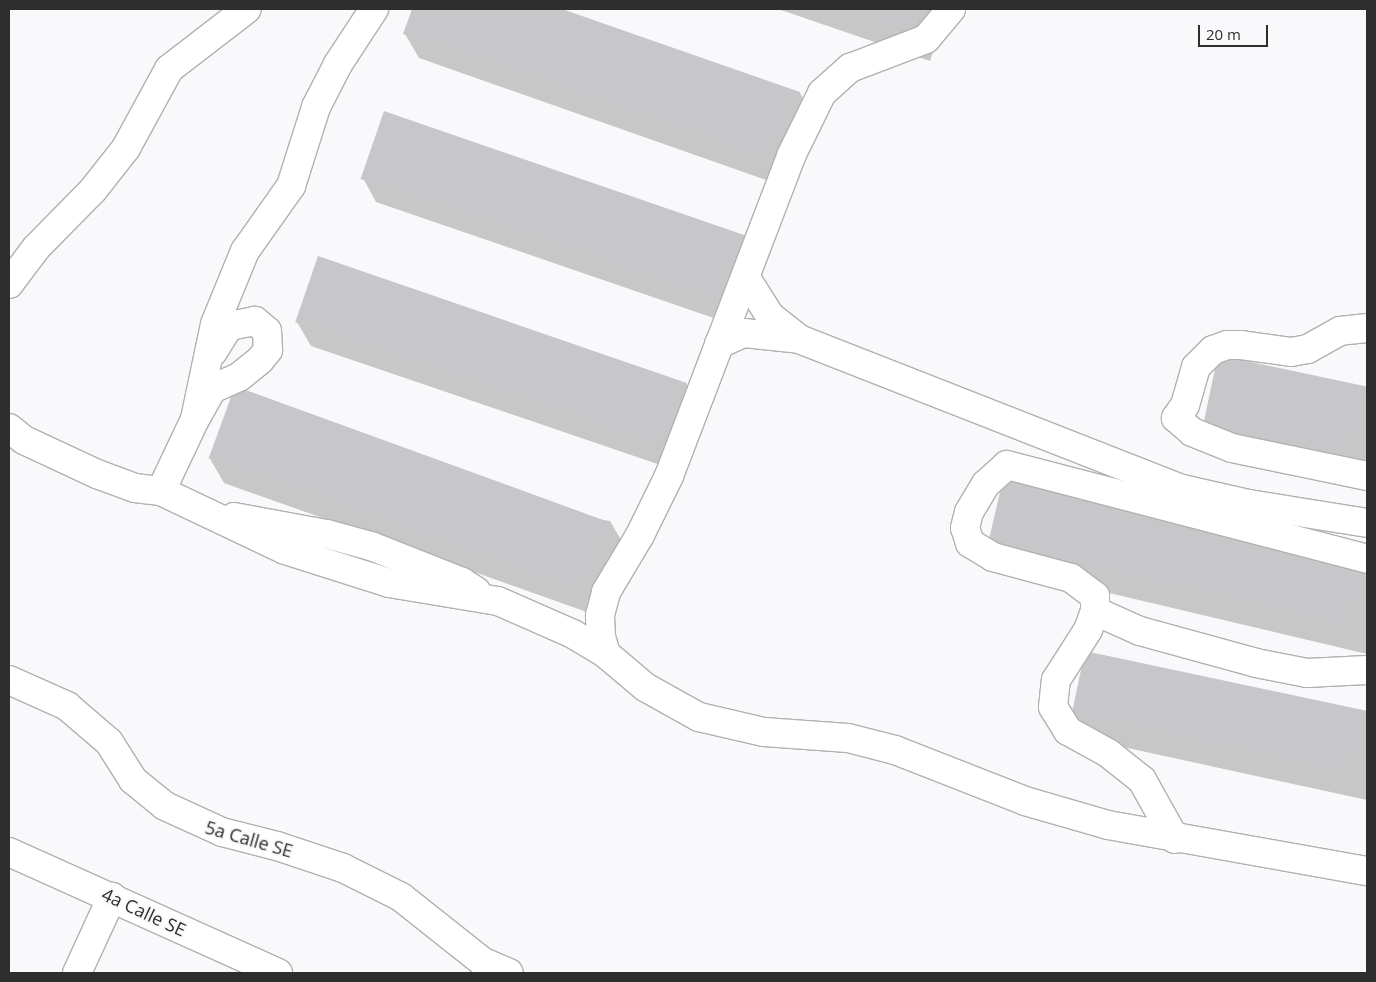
<!DOCTYPE html>
<html>
<head>
<meta charset="utf-8">
<style>
  body { margin:0 }
  #map { position:relative; width:1376px; height:982px; overflow:hidden; background:#f9f9fb; font-family:"Open Sans",sans-serif }
  div>[style] { position:absolute }
  .shadow>* { inset:0; background:#0003 }
  .building>* { inset:0; background:#c7c7c9; transform-origin:0 0 }
  .roads { filter:drop-shadow(1px 0 #b1b1b2) drop-shadow(-1px 0 #b1b1b2) drop-shadow(0 1px #b1b1b2) drop-shadow(0 -1px #b1b1b2) }
  .minor>* { height:28px; margin:-14px; padding:0 14px; transform-origin:14px; border-radius:14px; background:#fff }
  span { translate:-50% -50%; white-space:nowrap; text-align:center; line-height:1.15; -webkit-text-stroke:4px #f9f9fb; paint-order:stroke }
  .street-label { font-size:18px; color:#2e2e2e }
  .frame { position:absolute; inset:0; border:10px solid #2e2e2e; pointer-events:none }
  .scale { position:absolute; left:1198px; top:25px; width:70px; height:22px; box-sizing:border-box; border:2px solid #2e2e2e; border-top:0; padding-left:6px; font-size:15px; line-height:18px; white-space:nowrap; color:#2e2e2e; -webkit-text-stroke:4px #f9f9fb; paint-order:stroke }
</style>
</head>
<body>
<div id="map">
  <div class="shadow">
    <div style="clip-path:polygon(414px 9px,558px 9px,800px 93px,813px 117px,789px 188px,419px 58px,405px 34px)"></div>
    <div style="clip-path:polygon(778px 9px,948px 9px,930px 61px)"></div>
    <div style="clip-path:polygon(363px 178px,746px 237px,737px 326px,376px 202px)"></div>
    <div style="clip-path:polygon(297px 322px,686px 383px,700px 407px,678px 471px,311px 346px)"></div>
    <div style="clip-path:polygon(1219px 357px,1367px 390px,1367px 488px)"></div>
    <div style="clip-path:polygon(210px 459px,610px 521px,624px 545px,598px 616px,224px 483px)"></div>
    <div style="clip-path:polygon(989px 544px,1367px 567px,1367px 654px,1003px 568px)"></div>
    <div style="clip-path:polygon(1086px 652px,1367px 713px,1367px 800px,1086px 739px,1072px 715px)"></div>
  </div>
  <div class="building">
    <div style="clip-path:polygon(412px 9px,562px 9px,800px 92px,775px 164px,403px 34px)"></div>
    <div style="clip-path:polygon(833px 9px,926px 9px,916px 38px)"></div>
    <div style="left:384px;top:111px;width:384px;height:72px;rotate:19deg"></div>
    <div style="left:318px;top:256px;width:390px;height:70px;rotate:19deg"></div>
    <div style="left:1218px;top:355px;width:153px;height:77px;rotate:12deg"></div>
    <div style="left:235px;top:386px;width:399px;height:77px;rotate:20deg"></div>
    <div style="left:1003px;top:479px;width:374px;height:67px;rotate:13deg"></div>
    <div style="left:1085px;top:651px;width:289px;height:66px;rotate:12deg"></div>
  </div>
  <div class="roads">
    <div class="minor">
      <div style="left:746px;top:278px;width:45px;rotate:57.7deg"></div>
      <div style="left:770px;top:316px;width:36px;rotate:38deg"></div>
      <div style="left:9px;top:284px;width:45px;rotate:-53.1deg"></div>
      <div style="left:36px;top:248px;width:81px;rotate:-45.5deg"></div>
      <div style="left:93px;top:190px;width:53px;rotate:-51.8deg"></div>
      <div style="left:126px;top:148px;width:90px;rotate:-61.4deg"></div>
      <div style="left:169px;top:69px;width:98px;rotate:-37.6deg"></div>
      <div style="left:1367px;top:328px;width:27px;rotate:174deg"></div>
      <div style="left:1340px;top:331px;width:37px;rotate:151deg"></div>
      <div style="left:1308px;top:349px;width:17px;rotate:170deg"></div>
      <div style="left:1291px;top:352px;width:50px;rotate:-172deg"></div>
      <div style="left:1241px;top:345px;width:14px;rotate:180deg"></div>
      <div style="left:1227px;top:345px;width:15px;rotate:160deg"></div>
      <div style="left:1213px;top:350px;width:24px;rotate:135deg"></div>
      <div style="left:1196px;top:367px;width:40px;rotate:106deg"></div>
      <div style="left:1185px;top:405px;width:16px;rotate:125deg"></div>
      <div style="left:1176px;top:418px;width:21px;rotate:41deg"></div>
      <div style="left:1192px;top:432px;width:43px;rotate:21.8deg"></div>
      <div style="left:1232px;top:448px;width:138px;rotate:11.7deg"></div>
      <div style="left:719px;top:344px;width:27px;rotate:-24deg"></div>
      <div style="left:744px;top:333px;width:55px;rotate:6.2deg"></div>
      <div style="left:799px;top:339px;width:411px;rotate:21.4deg"></div>
      <div style="left:1182px;top:489px;width:69px;rotate:12.6deg"></div>
      <div style="left:1249px;top:504px;width:120px;rotate:9.1deg"></div>
      <div style="left:197px;top:416px;width:31px;rotate:-61deg"></div>
      <div style="left:212px;top:389px;width:30px;rotate:-24deg"></div>
      <div style="left:239px;top:377px;width:27px;rotate:-39deg"></div>
      <div style="left:260px;top:360px;width:13px;rotate:-51deg"></div>
      <div style="left:268px;top:350px;width:19px;rotate:-93deg"></div>
      <div style="left:267px;top:331px;width:16px;rotate:-140deg"></div>
      <div style="left:255px;top:321px;width:26px;rotate:169deg"></div>
      <div style="left:229px;top:326px;width:31px;rotate:122deg"></div>
      <div style="left:9px;top:428px;width:19px;rotate:39deg"></div>
      <div style="left:24px;top:440px;width:81px;rotate:25deg"></div>
      <div style="left:97px;top:474px;width:40px;rotate:20.2deg"></div>
      <div style="left:135px;top:488px;width:26px;rotate:7deg"></div>
      <div style="left:161px;top:491px;width:137px;rotate:25.4deg"></div>
      <div style="left:285px;top:550px;width:109px;rotate:17.6deg"></div>
      <div style="left:389px;top:583px;width:110px;rotate:9.4deg"></div>
      <div style="left:498px;top:601px;width:82px;rotate:23.7deg"></div>
      <div style="left:573px;top:634px;width:39px;rotate:31deg"></div>
      <div style="left:606px;top:654px;width:51px;rotate:40.2deg"></div>
      <div style="left:645px;top:687px;width:62px;rotate:29.1deg"></div>
      <div style="left:699px;top:717px;width:67px;rotate:13deg"></div>
      <div style="left:764px;top:732px;width:84px;rotate:4.1deg"></div>
      <div style="left:848px;top:738px;width:49px;rotate:14.3deg"></div>
      <div style="left:895px;top:750px;width:140px;rotate:21.4deg"></div>
      <div style="left:1025px;top:801px;width:86px;rotate:16.1deg"></div>
      <div style="left:1108px;top:825px;width:263px;rotate:10.1deg"></div>
      <div style="left:161px;top:491px;width:80px;rotate:-64.7deg"></div>
      <div style="left:195px;top:419px;width:97px;rotate:-78.1deg"></div>
      <div style="left:215px;top:324px;width:79px;rotate:-67.7deg"></div>
      <div style="left:245px;top:251px;width:80px;rotate:-54.7deg"></div>
      <div style="left:291px;top:186px;width:83px;rotate:-72.4deg"></div>
      <div style="left:316px;top:107px;width:48px;rotate:-62.9deg"></div>
      <div style="left:338px;top:64px;width:66px;rotate:-56.8deg"></div>
      <div style="left:234px;top:517px;width:95px;rotate:10.4deg"></div>
      <div style="left:327px;top:534px;width:46px;rotate:15.3deg"></div>
      <div style="left:371px;top:546px;width:98px;rotate:21.6deg"></div>
      <div style="left:462px;top:582px;width:17px;rotate:33deg"></div>
      <div style="left:1095px;top:611px;width:49px;rotate:24deg"></div>
      <div style="left:1140px;top:631px;width:120px;rotate:15.4deg"></div>
      <div style="left:1256px;top:663px;width:52px;rotate:11.1deg"></div>
      <div style="left:1307px;top:673px;width:60px;rotate:-2.9deg"></div>
      <div style="left:606px;top:654px;width:19px;rotate:-106deg"></div>
      <div style="left:601px;top:636px;width:21px;rotate:-93deg"></div>
      <div style="left:600px;top:615px;width:24px;rotate:-75deg"></div>
      <div style="left:606px;top:592px;width:66px;rotate:-59.2deg"></div>
      <div style="left:640px;top:535px;width:66px;rotate:-63.8deg"></div>
      <div style="left:669px;top:476px;width:342px;rotate:-69.1deg"></div>
      <div style="left:791px;top:156px;width:70px;rotate:-63.8deg"></div>
      <div style="left:822px;top:93px;width:38px;rotate:-42deg"></div>
      <div style="left:850px;top:68px;width:81px;rotate:-20.9deg"></div>
      <div style="left:926px;top:39px;width:39px;rotate:-50deg"></div>
      <div style="left:9px;top:680px;width:64px;rotate:24.1deg"></div>
      <div style="left:67px;top:706px;width:55px;rotate:40.6deg"></div>
      <div style="left:109px;top:742px;width:45px;rotate:57.7deg"></div>
      <div style="left:133px;top:780px;width:41px;rotate:39.1deg"></div>
      <div style="left:165px;top:806px;width:63px;rotate:24.5deg"></div>
      <div style="left:222px;top:832px;width:57px;rotate:14.3deg"></div>
      <div style="left:277px;top:846px;width:70px;rotate:18.4deg"></div>
      <div style="left:343px;top:868px;width:65px;rotate:26.6deg"></div>
      <div style="left:401px;top:897px;width:105px;rotate:38.4deg"></div>
      <div style="left:483px;top:962px;width:28px;rotate:23deg"></div>
      <div style="left:1175px;top:839px;width:68px;rotate:-119.2deg"></div>
      <div style="left:1142px;top:780px;width:43px;rotate:-141.5deg"></div>
      <div style="left:1108px;top:753px;width:46px;rotate:-151.2deg"></div>
      <div style="left:1068px;top:731px;width:28px;rotate:-122deg"></div>
      <div style="left:1053px;top:707px;width:27px;rotate:-84deg"></div>
      <div style="left:1056px;top:680px;width:59px;rotate:-57.4deg"></div>
      <div style="left:1088px;top:630px;width:20px;rotate:-70deg"></div>
      <div style="left:1095px;top:611px;width:15px;rotate:-90deg"></div>
      <div style="left:1095px;top:596px;width:30px;rotate:-143deg"></div>
      <div style="left:1071px;top:578px;width:81px;rotate:-164.9deg"></div>
      <div style="left:993px;top:557px;width:27px;rotate:-149deg"></div>
      <div style="left:970px;top:543px;width:16px;rotate:-108deg"></div>
      <div style="left:965px;top:528px;width:16px;rotate:-76deg"></div>
      <div style="left:969px;top:512px;width:33px;rotate:-59deg"></div>
      <div style="left:986px;top:484px;width:28px;rotate:-42deg"></div>
      <div style="left:1007px;top:465px;width:372px;rotate:14.6deg"></div>
      <div style="left:9px;top:852px;width:295px;rotate:24.2deg"></div>
      <div style="left:77px;top:973px;width:84px;rotate:-65.3deg"></div>
    </div>
  </div>
  <div class="street-label">
    <span style="left:249px;top:839px;rotate:16deg">5a Calle SE</span>
    <span style="left:144px;top:912px;rotate:25deg">4a Calle SE</span>
  </div>
  <div class="frame"></div>
  <div class="scale">20 m</div>
</div>
</body>
</html>
